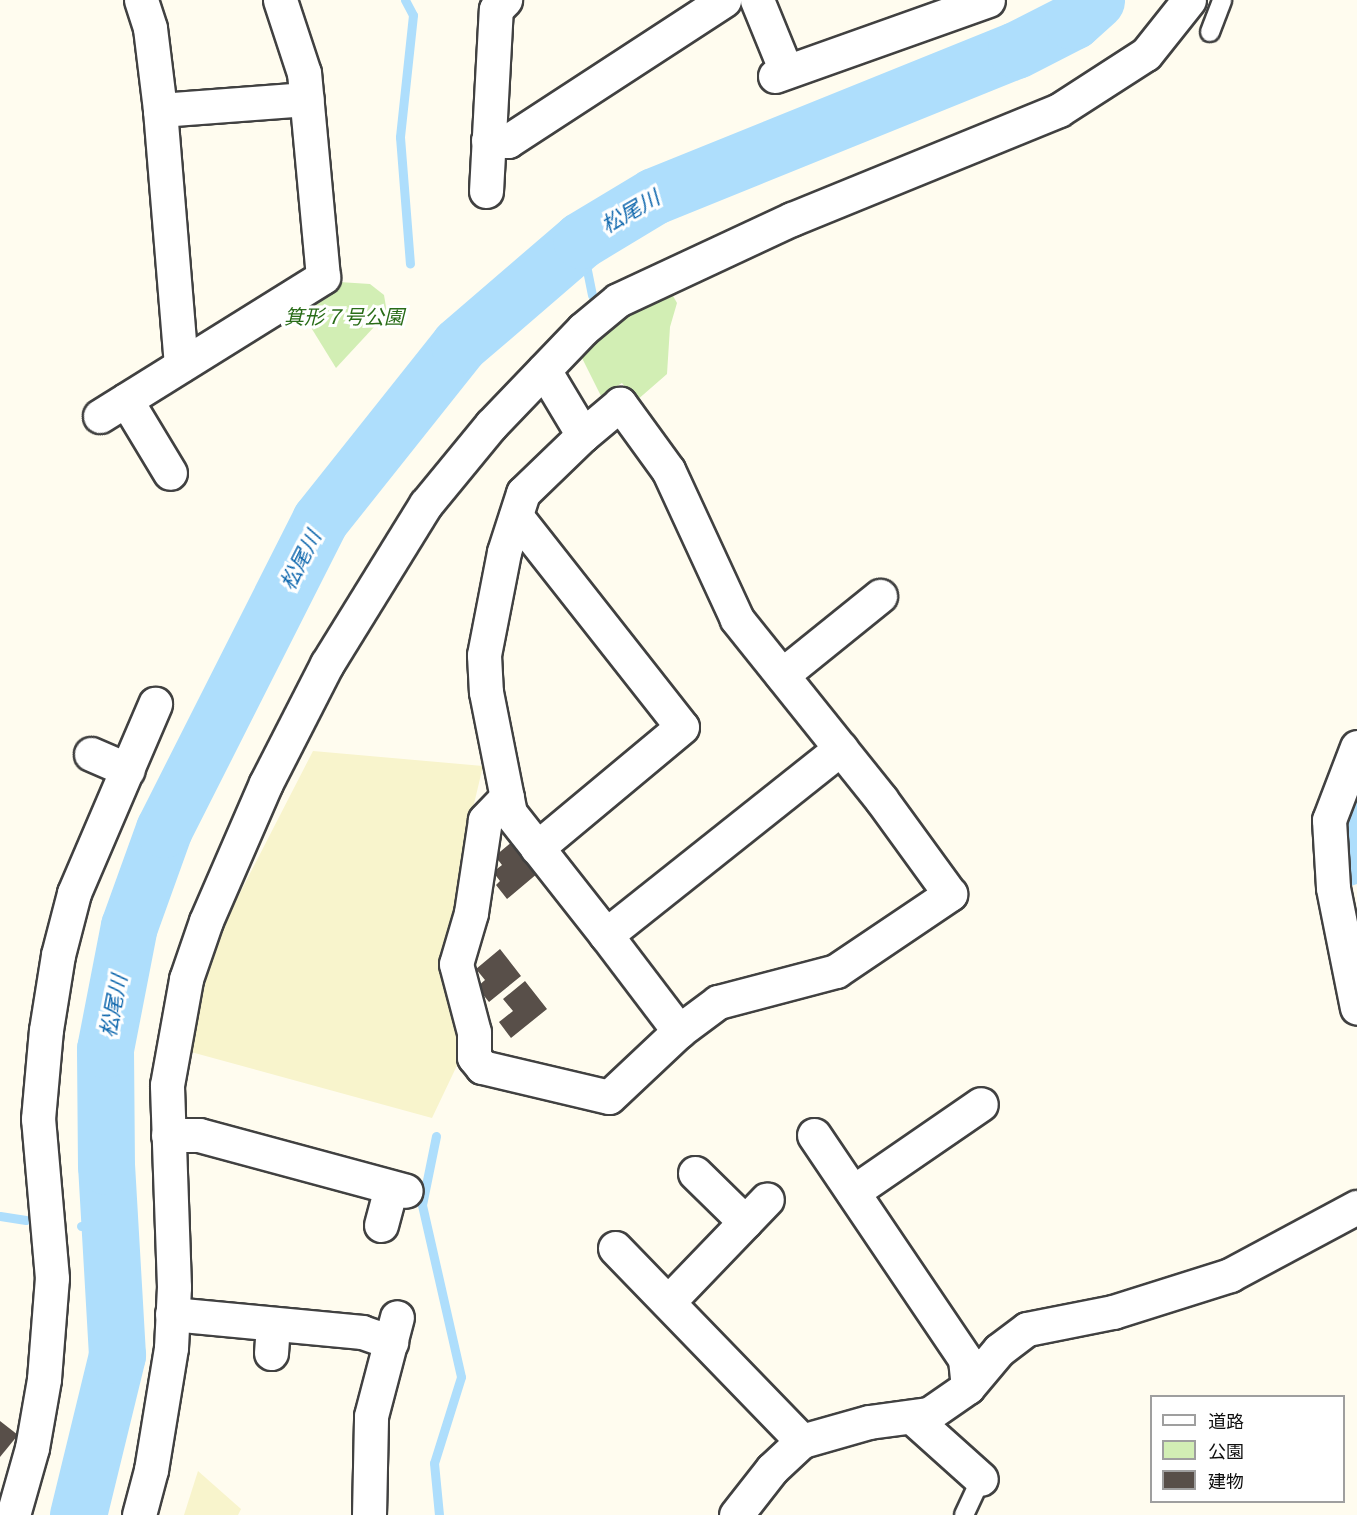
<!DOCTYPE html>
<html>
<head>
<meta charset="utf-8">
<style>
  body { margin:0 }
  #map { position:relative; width:1357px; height:1515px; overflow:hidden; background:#fffcef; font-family:"Noto Serif","Noto Sans JP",serif }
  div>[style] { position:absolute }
  .farmland>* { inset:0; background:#f8f4cc }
  .green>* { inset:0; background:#d2eeb4 }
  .water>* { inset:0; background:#aedefc }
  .stream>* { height:9px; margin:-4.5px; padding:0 4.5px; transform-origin:4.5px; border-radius:4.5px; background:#aedefc }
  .river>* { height:57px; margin:-28.5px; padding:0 28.5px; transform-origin:28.5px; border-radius:28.5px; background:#aedefc }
  .building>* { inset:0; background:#584f49 }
  .roads { filter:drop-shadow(2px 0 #414141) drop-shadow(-2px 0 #414141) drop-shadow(0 2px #414141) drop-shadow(0 -2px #414141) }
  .service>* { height:18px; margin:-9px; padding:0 9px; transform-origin:9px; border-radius:9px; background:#fff }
  .minor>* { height:33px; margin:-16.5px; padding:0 16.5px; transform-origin:16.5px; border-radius:16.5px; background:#fff }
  span { translate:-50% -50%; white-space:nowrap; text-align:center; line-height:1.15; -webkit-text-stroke:6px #fff; paint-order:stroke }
  .park-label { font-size:20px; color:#296c18; font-style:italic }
  .water-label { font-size:21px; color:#0b65ac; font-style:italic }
  .legend { position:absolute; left:1150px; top:1395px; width:195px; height:108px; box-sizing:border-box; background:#fff; border:2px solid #9f9f9f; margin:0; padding:8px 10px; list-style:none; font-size:18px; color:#0e0e0e }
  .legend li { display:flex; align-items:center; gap:12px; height:30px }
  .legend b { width:30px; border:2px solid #9f9f9f }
</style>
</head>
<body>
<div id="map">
  <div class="farmland">
    <div style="clip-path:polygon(313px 751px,483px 766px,469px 825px,462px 1055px,432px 1118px,191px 1052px,207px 975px,224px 924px)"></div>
    <div style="clip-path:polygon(198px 1471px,241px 1509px,238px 1515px,184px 1515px)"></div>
  </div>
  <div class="green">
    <div style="clip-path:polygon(339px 282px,370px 284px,384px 295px,387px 313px,336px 368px,299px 308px)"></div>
    <div style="clip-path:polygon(668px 287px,677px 303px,670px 327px,667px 374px,636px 401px,622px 383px,601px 396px,581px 356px,608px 331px,602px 322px)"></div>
  </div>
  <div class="water">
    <div style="clip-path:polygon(1357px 784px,1357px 884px,1345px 888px,1349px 809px)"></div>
  </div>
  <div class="stream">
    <div style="left:405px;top:0;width:17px;rotate:62deg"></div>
    <div style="left:413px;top:15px;width:123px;rotate:96.1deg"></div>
    <div style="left:400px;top:137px;width:127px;rotate:85.5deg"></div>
    <div style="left:581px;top:240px;width:56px;rotate:78.7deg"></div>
    <div style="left:436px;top:1136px;width:70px;rotate:101.5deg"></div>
    <div style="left:422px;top:1205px;width:176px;rotate:77.2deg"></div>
    <div style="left:461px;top:1377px;width:90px;rotate:107.4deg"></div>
    <div style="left:434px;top:1463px;width:52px;rotate:84.5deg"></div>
    <div style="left:0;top:1216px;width:26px;rotate:9deg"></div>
    <div style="left:81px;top:1226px;width:29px;rotate:6deg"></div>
  </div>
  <div class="river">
    <div style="left:78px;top:1515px;width:165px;rotate:-76.3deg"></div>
    <div style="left:117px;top:1355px;width:189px;rotate:-93.3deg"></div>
    <div style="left:106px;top:1166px;width:117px;rotate:-90.5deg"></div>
    <div style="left:105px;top:1049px;width:125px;rotate:-79deg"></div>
    <div style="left:129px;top:926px;width:103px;rotate:-70.2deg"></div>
    <div style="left:164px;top:829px;width:346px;rotate:-63.2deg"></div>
    <div style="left:320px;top:520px;width:223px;rotate:-51.5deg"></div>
    <div style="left:459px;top:345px;width:161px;rotate:-40.7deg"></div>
    <div style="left:581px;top:240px;width:85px;rotate:-31.1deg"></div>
    <div style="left:654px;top:196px;width:390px;rotate:-22deg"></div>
    <div style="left:1016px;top:50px;width:64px;rotate:-27deg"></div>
    <div style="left:1073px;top:21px;width:31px;rotate:-42deg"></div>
  </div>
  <div class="building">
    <div style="clip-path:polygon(513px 841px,538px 873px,507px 899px,496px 885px,500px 881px,493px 872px,502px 865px,495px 856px)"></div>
    <div style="clip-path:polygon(500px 949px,521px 976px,489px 1002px,477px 987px,485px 980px,476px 969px)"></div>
    <div style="clip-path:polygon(525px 981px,547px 1009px,511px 1038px,499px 1022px,513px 1011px,503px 999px)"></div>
    <div style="clip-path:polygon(0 1421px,18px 1435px,0 1457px)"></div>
  </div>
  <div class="roads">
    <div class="service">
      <div style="left:1210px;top:32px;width:34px;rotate:-69deg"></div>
      <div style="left:964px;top:1515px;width:40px;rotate:-65deg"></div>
    </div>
    <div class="minor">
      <div style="left:141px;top:0;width:29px;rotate:72deg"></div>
      <div style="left:150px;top:28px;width:83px;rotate:83deg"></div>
      <div style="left:160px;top:110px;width:256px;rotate:85.3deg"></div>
      <div style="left:757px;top:0;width:77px;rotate:67.8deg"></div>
      <div style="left:775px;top:76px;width:226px;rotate:-19.6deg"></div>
      <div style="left:160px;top:110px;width:147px;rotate:-4.3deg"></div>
      <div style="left:488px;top:140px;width:20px;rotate:3deg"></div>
      <div style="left:508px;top:141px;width:258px;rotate:-33.1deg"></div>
      <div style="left:486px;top:191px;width:182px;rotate:-86.9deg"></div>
      <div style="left:496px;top:9px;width:13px;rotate:-45deg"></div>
      <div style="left:126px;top:400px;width:85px;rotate:58.9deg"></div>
      <div style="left:100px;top:416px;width:263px;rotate:-31.9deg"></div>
      <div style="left:323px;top:277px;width:205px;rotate:-95.3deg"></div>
      <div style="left:304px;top:73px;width:77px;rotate:-108.2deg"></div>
      <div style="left:583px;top:435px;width:83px;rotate:136deg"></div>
      <div style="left:523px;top:493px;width:62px;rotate:107.9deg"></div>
      <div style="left:504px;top:552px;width:105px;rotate:101deg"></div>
      <div style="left:484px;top:655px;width:37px;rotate:87deg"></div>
      <div style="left:486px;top:692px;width:123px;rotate:78.8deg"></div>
      <div style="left:510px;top:813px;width:155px;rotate:51.8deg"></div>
      <div style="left:606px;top:935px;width:300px;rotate:-38.5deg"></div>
      <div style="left:516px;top:516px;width:268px;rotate:51.8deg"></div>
      <div style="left:682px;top:727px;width:189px;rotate:140.2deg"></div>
      <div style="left:782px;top:675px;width:126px;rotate:-38.9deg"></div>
      <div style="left:1357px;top:747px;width:78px;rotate:111deg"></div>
      <div style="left:1329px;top:820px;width:68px;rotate:86.6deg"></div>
      <div style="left:1333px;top:888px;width:122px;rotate:78.7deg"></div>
      <div style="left:91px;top:754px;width:40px;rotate:23.4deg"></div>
      <div style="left:507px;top:797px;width:32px;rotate:134deg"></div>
      <div style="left:485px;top:820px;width:94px;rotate:98.6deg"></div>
      <div style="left:471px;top:913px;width:53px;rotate:106.4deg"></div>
      <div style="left:456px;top:964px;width:70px;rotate:75.2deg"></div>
      <div style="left:474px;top:1032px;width:25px;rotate:90deg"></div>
      <div style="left:474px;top:1057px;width:13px;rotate:51deg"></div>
      <div style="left:482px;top:1067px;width:130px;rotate:13.3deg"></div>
      <div style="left:609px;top:1097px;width:96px;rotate:-43.3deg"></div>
      <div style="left:679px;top:1031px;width:49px;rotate:-36.6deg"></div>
      <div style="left:718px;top:1002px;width:122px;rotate:-14.7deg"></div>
      <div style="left:836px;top:971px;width:138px;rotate:-34deg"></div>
      <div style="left:950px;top:894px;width:117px;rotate:-126deg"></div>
      <div style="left:881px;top:799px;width:231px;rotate:-128.7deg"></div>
      <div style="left:737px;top:619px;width:164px;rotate:-114.8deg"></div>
      <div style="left:668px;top:470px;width:82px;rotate:-126deg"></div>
      <div style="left:620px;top:404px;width:48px;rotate:140deg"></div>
      <div style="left:583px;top:435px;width:76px;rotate:-121deg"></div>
      <div style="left:606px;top:935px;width:121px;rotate:52.8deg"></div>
      <div style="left:168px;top:1135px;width:31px"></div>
      <div style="left:199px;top:1135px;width:214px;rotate:15.1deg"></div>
      <div style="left:814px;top:1135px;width:270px;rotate:56deg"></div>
      <div style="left:965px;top:1359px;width:28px;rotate:84deg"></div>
      <div style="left:695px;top:1173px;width:70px;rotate:44.4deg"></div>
      <div style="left:853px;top:1192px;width:155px;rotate:-34.5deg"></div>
      <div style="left:381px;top:1225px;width:39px;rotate:-75deg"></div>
      <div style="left:615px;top:1248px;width:269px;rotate:45.9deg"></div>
      <div style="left:669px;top:1301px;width:141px;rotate:-46.1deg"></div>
      <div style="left:172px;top:1314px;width:191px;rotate:5.4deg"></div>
      <div style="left:362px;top:1332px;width:31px;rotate:19deg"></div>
      <div style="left:271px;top:1353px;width:29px;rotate:-86deg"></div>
      <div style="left:913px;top:1418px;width:91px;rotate:41.9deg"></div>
      <div style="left:13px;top:1515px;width:70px;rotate:-74.2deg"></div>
      <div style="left:32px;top:1448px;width:70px;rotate:-80.1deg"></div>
      <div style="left:44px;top:1379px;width:101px;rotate:-85.5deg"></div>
      <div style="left:52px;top:1278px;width:160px;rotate:-95deg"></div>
      <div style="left:38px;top:1119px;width:89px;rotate:-84.9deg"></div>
      <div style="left:46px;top:1030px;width:76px;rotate:-80.9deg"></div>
      <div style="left:58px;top:955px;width:64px;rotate:-75.5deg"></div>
      <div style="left:74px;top:893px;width:206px;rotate:-66.8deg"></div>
      <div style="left:139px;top:1515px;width:47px;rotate:-75.1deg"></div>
      <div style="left:151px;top:1470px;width:124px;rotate:-80.7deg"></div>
      <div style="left:171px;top:1348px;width:61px;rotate:-87.2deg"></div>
      <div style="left:174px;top:1287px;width:202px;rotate:-92deg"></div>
      <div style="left:167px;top:1085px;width:108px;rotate:-79.8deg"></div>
      <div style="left:186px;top:979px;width:61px;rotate:-71deg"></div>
      <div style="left:206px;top:921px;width:150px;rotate:-66.5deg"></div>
      <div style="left:266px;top:783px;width:134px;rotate:-62.9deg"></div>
      <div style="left:327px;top:664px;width:188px;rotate:-58.3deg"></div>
      <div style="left:426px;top:504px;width:102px;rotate:-50.6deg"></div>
      <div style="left:491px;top:425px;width:133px;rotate:-46.2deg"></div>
      <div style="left:583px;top:329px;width:45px;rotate:-39.6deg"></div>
      <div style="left:618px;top:300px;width:192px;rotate:-25deg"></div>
      <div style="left:792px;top:219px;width:288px;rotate:-22.2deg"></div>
      <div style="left:1059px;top:110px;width:103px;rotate:-32.8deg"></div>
      <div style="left:1146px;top:54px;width:69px;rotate:-51.5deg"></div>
      <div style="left:369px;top:1515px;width:99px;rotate:-88.8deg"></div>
      <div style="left:371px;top:1416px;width:102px;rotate:-75.3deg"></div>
      <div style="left:736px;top:1515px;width:58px;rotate:-52deg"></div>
      <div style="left:772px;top:1469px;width:41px;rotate:-43deg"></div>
      <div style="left:802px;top:1441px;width:70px;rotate:-15.8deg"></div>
      <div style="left:869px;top:1422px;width:61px;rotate:-7.6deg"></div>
      <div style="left:929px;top:1414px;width:47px;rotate:-34.7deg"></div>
      <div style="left:968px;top:1387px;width:48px;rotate:-50deg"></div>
      <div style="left:999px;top:1350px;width:35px;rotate:-37deg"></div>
      <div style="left:1027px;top:1329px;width:88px;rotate:-11.2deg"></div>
      <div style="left:1113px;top:1312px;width:123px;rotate:-17.5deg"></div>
      <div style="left:1230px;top:1275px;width:144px;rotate:-28.2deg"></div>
    </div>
  </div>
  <div class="park-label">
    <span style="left:344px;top:316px">箕形７号公園</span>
  </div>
  <div class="water-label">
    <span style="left:630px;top:211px;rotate:-30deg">松尾川</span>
    <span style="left:300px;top:560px;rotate:-63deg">松尾川</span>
    <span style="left:113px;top:1006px;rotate:-79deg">松尾川</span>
  </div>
  <ul class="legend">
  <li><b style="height:8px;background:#fff"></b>道路</li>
  <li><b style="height:16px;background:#d2eeb4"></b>公園</li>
  <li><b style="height:16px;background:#584f49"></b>建物</li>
  </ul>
</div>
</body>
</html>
